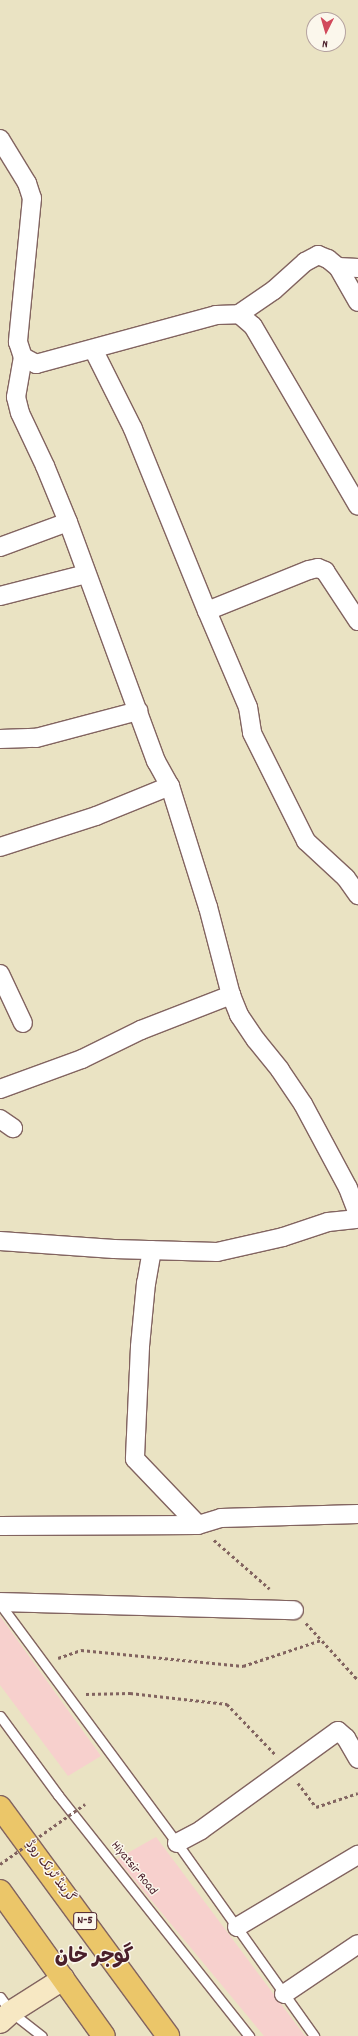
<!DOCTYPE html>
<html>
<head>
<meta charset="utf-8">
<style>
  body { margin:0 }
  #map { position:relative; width:358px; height:2036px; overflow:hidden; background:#eae3c3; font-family:Dekko,"Playpen Sans Arabic",sans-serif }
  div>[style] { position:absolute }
  .built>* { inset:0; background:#f7d0cd }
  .path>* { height:2.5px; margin-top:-1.25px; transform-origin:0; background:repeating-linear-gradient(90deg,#826460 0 3px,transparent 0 6px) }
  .roads { filter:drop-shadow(1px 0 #826460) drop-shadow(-1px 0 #826460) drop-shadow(0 1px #826460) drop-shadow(0 -1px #826460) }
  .service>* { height:9px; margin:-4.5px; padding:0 4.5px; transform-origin:4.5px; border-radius:4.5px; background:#fff }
  .minor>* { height:18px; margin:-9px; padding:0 9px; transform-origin:9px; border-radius:9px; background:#fff }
  .secondary>* { height:22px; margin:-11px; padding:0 11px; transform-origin:11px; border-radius:11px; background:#f7e8c3 }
  .trunk>* { height:22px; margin:-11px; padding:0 11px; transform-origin:11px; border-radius:11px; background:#ebc669 }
  .path-bridge>* { height:2.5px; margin-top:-1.25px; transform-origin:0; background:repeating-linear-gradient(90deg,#826460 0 3px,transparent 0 6px) }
  span { translate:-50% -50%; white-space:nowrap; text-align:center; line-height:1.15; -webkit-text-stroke:3px #fbf7ec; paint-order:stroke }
  .shield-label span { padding:1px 3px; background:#fbf7ec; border:1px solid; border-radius:3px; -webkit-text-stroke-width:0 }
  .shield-label { font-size:12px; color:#4a1f2b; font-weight:700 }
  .street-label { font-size:13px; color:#4a1f2b }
  .town-label { font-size:21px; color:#4a1f2b; font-weight:700 }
  .north { position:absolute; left:306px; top:12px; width:40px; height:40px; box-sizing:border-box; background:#fbf7ec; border:1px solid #b4a19f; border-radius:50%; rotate:185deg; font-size:11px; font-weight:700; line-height:16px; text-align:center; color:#4a1f2b }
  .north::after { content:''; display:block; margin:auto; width:14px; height:18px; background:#d1495b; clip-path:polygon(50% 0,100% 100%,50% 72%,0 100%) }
</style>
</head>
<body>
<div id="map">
  <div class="built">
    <div style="clip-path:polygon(0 1616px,101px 1756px,68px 1776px,0 1685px)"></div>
    <div style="clip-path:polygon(156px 1837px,305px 2036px,264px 2036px,117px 1859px)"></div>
  </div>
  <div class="path">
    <div style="left:214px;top:1540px;width:74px;rotate:41.2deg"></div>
    <div style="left:306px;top:1623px;width:77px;rotate:47.6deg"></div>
    <div style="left:58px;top:1658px;width:24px;rotate:-19deg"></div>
    <div style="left:81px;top:1650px;width:163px;rotate:5.6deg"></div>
    <div style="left:243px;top:1666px;width:82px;rotate:-18.4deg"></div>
    <div style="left:86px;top:1694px;width:44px;rotate:-1.3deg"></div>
    <div style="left:130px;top:1693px;width:98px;rotate:6.5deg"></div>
    <div style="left:227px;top:1704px;width:69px;rotate:46.2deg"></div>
    <div style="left:298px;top:1783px;width:30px;rotate:53deg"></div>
    <div style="left:316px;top:1807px;width:44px;rotate:-18.4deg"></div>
  </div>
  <div class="roads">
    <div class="service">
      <div style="left:0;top:1604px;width:297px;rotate:53.5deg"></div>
      <div style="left:177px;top:1843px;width:237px;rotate:54.6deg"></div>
      <div style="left:0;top:1716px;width:98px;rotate:53.7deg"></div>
      <div style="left:58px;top:1795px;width:308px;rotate:51.6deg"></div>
      <div style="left:0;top:1997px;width:19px;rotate:54deg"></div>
      <div style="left:11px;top:2012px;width:39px;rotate:38deg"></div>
    </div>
    <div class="minor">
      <div style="left:0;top:139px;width:52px;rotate:58.5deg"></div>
      <div style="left:27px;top:183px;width:16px;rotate:72deg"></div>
      <div style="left:32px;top:198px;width:145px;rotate:95.6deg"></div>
      <div style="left:18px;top:342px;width:16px;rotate:72deg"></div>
      <div style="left:23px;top:357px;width:41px;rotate:99.9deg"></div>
      <div style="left:16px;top:397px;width:16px;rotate:76deg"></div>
      <div style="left:20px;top:413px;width:59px;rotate:64.7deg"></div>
      <div style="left:45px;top:466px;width:61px;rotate:67.7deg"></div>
      <div style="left:68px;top:522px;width:255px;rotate:69.8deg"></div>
      <div style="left:156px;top:761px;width:29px;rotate:61deg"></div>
      <div style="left:170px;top:786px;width:127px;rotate:72.6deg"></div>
      <div style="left:208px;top:907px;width:91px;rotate:75.4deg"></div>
      <div style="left:231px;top:995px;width:22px;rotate:68deg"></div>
      <div style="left:239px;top:1015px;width:30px;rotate:56deg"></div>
      <div style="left:256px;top:1040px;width:38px;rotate:51deg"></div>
      <div style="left:280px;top:1070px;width:41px;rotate:55.9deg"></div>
      <div style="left:303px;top:1104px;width:95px;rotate:61.8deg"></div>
      <div style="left:348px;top:1188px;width:28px;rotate:69deg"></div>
      <div style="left:338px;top:267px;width:20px;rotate:3deg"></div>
      <div style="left:239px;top:314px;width:18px;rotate:41deg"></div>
      <div style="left:253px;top:326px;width:208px;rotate:59.7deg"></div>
      <div style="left:93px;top:349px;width:89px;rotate:63.4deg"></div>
      <div style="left:133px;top:429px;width:196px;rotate:67.9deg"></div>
      <div style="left:207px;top:611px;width:104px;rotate:66.9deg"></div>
      <div style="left:248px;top:707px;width:26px;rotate:81deg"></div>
      <div style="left:252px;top:733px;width:121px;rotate:63.4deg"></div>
      <div style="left:306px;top:841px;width:54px;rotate:42.8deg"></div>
      <div style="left:346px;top:878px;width:21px;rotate:55deg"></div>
      <div style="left:23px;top:357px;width:15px;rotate:28deg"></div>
      <div style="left:36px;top:364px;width:187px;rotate:-15.2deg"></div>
      <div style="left:216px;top:315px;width:23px;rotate:-2deg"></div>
      <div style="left:239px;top:314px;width:42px;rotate:-34.4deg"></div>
      <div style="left:274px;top:290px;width:42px;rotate:-42.1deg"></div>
      <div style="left:305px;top:262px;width:15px;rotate:-28deg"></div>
      <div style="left:318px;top:255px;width:11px;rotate:22deg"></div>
      <div style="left:328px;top:259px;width:13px;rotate:39deg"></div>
      <div style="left:338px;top:267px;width:40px;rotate:60.3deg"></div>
      <div style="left:0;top:547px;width:72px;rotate:-20.2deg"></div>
      <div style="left:0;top:596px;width:89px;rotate:-14.3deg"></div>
      <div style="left:207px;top:611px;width:110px;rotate:-21.9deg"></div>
      <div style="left:309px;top:570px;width:9px;rotate:-13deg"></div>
      <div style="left:318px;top:568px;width:8px;rotate:23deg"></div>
      <div style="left:325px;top:571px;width:60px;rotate:56.6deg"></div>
      <div style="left:0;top:739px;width:36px;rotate:-2deg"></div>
      <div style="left:36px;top:738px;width:106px;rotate:-14.8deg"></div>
      <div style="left:0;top:847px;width:101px;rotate:-17.9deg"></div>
      <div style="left:96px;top:816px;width:80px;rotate:-22.1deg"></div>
      <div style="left:0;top:974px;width:54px;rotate:64.9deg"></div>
      <div style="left:0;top:1089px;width:87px;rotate:-20.1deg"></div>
      <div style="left:82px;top:1059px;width:66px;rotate:-26.2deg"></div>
      <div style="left:141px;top:1030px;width:97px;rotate:-21.3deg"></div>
      <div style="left:0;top:1119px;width:16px;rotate:35deg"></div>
      <div style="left:0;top:1241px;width:114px;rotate:4deg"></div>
      <div style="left:114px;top:1249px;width:103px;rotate:1.7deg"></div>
      <div style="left:217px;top:1252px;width:68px;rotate:-12.8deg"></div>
      <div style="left:283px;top:1237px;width:47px;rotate:-18.4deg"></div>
      <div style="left:328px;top:1222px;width:30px;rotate:-6deg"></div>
      <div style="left:152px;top:1250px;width:34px;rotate:100deg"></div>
      <div style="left:146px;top:1283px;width:64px;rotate:95.4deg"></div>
      <div style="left:140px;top:1347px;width:112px;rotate:92.6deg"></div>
      <div style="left:135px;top:1459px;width:91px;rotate:46.3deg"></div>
      <div style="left:0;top:1526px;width:198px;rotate:-0.3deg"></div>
      <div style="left:198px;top:1525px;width:24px;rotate:-17deg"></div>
      <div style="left:221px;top:1518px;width:137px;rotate:-1.7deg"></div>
      <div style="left:0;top:1602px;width:294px;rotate:1.6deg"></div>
      <div style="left:177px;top:1843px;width:27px;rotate:-28deg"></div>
      <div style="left:201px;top:1830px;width:169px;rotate:-35.9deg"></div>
      <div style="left:338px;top:1731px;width:11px;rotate:41deg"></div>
      <div style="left:346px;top:1738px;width:24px;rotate:60deg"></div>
      <div style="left:237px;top:1927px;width:141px;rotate:-30.8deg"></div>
      <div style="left:284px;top:1994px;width:89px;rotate:-34deg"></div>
    </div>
    <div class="secondary">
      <div style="left:0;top:2022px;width:15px;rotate:-42deg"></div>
      <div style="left:11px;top:2012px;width:62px;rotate:-32.4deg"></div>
    </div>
    <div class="trunk">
      <div style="left:0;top:1807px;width:284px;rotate:53.7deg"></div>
      <div style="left:0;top:1891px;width:178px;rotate:54.4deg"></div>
    </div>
  </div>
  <div class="path-bridge">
    <div style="left:0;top:1864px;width:104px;rotate:-35.2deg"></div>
  </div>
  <div class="shield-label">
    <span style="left:85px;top:1921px">N-5</span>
  </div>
  <div class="street-label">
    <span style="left:133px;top:1869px;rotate:51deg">Hiyatsir Road</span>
    <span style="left:49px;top:1872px;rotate:53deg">گرینڈ ٹرنک روڈ</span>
  </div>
  <div class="town-label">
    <span style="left:94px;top:1958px">گوجر خان</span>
  </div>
  <div class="north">N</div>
</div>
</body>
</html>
